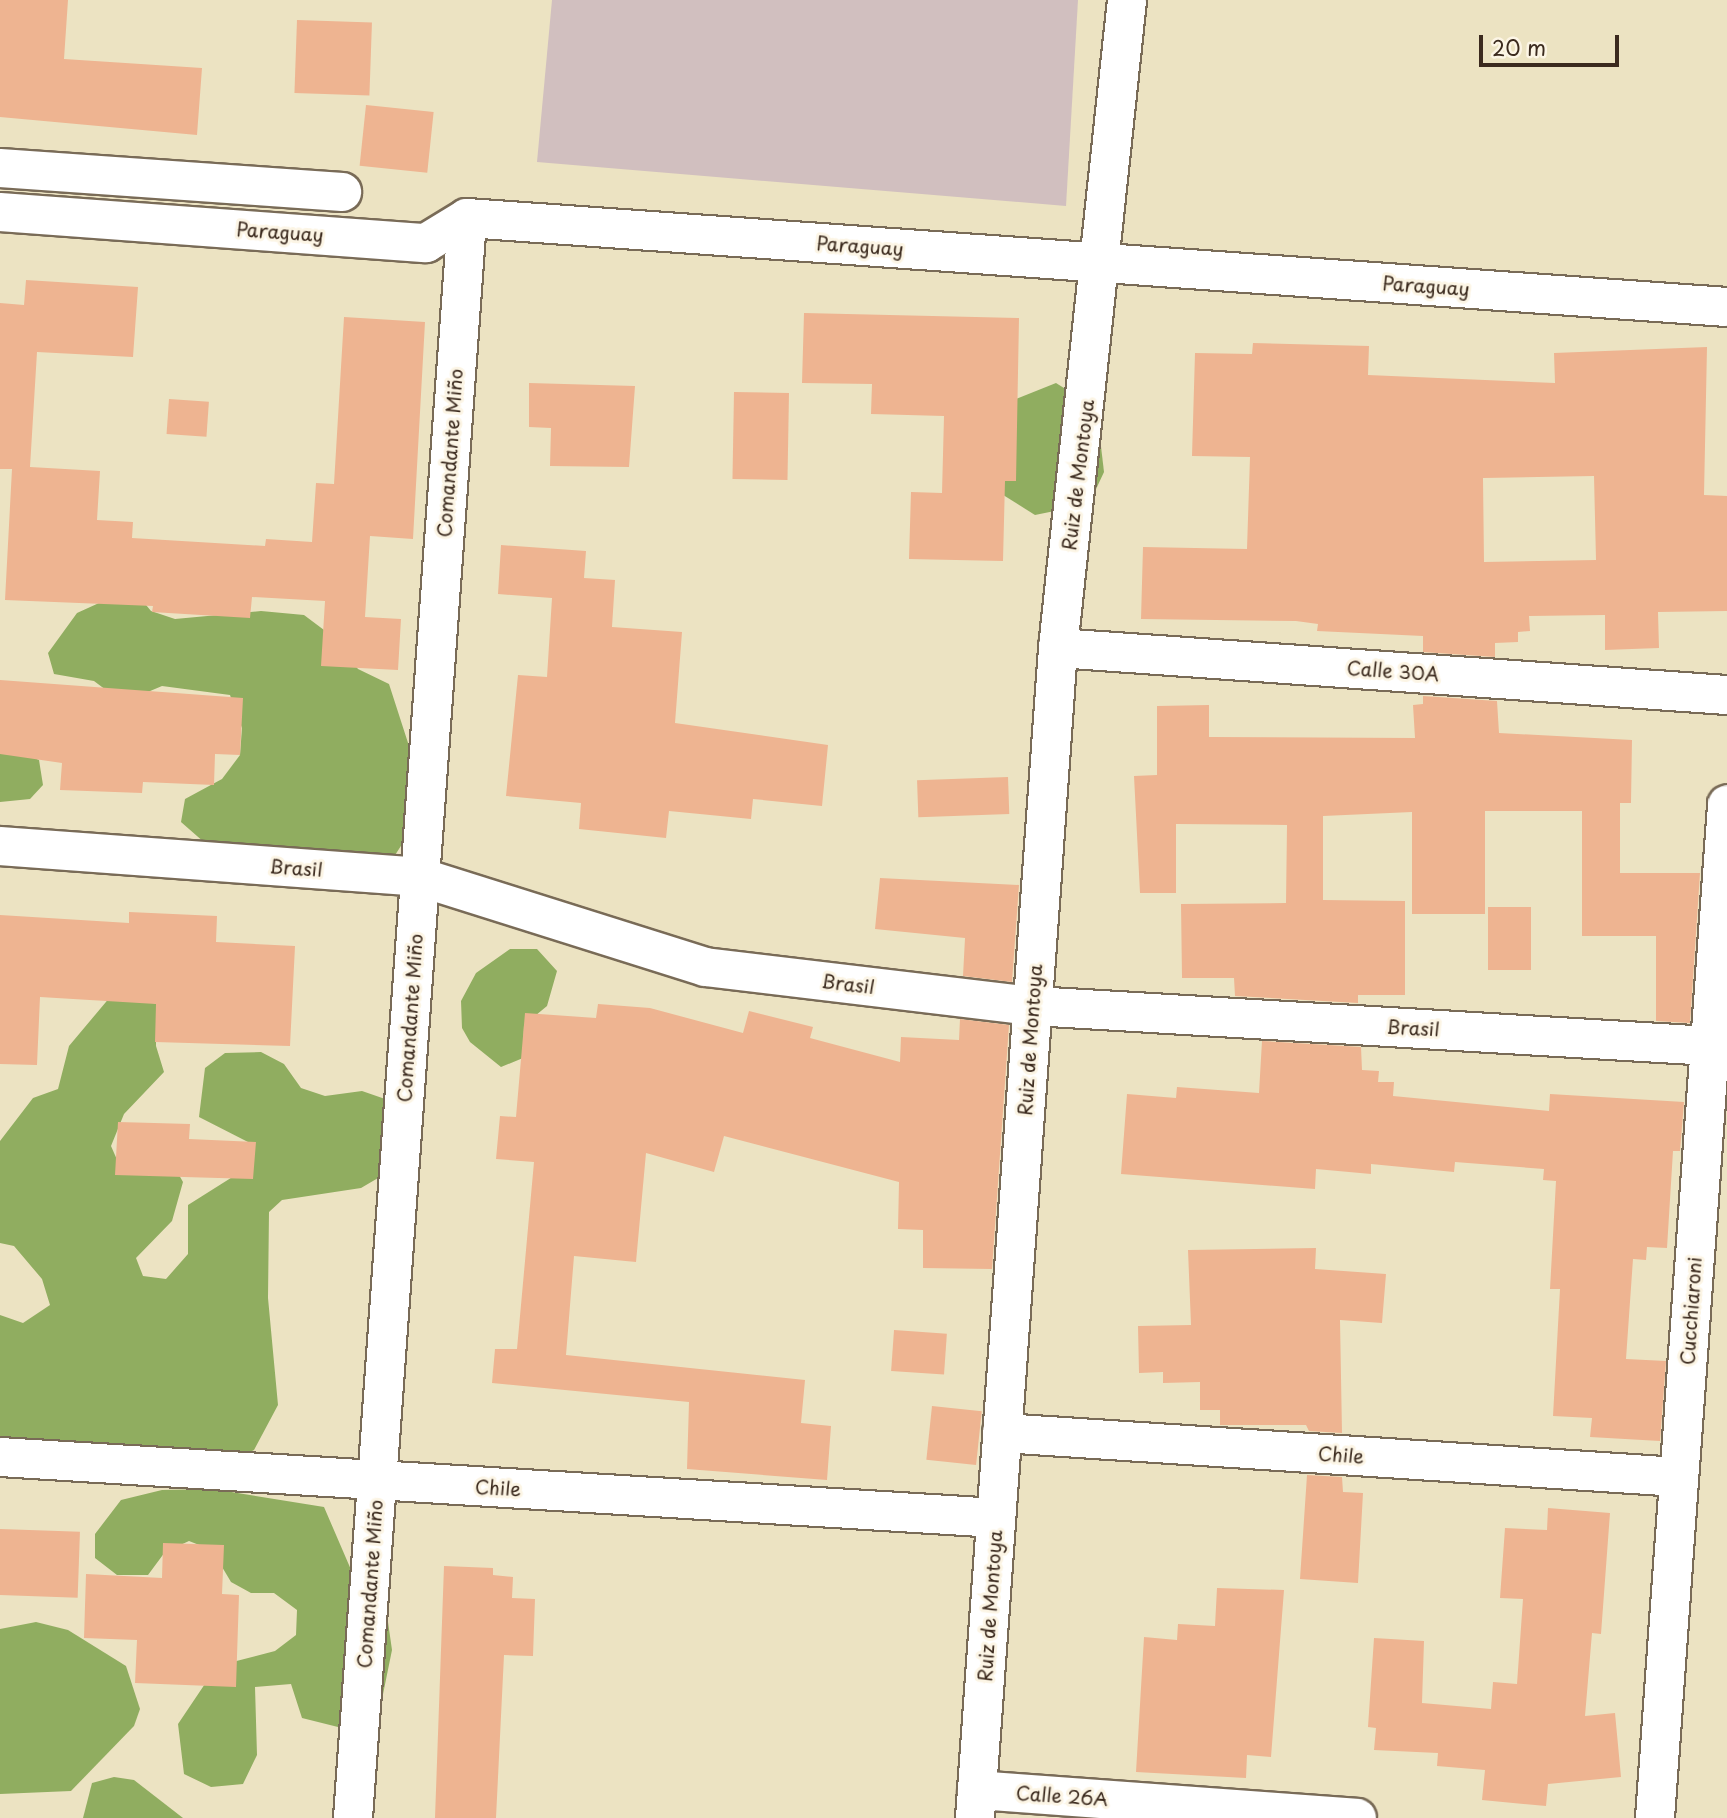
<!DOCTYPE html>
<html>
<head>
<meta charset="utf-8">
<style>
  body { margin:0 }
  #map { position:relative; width:1727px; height:1818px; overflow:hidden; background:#ece3c2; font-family:"Playpen Sans",sans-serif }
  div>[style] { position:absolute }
  .industrial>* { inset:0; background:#d1bfbf }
  .forest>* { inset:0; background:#90ad60 }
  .building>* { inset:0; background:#eeb491; transform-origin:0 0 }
  .roads { filter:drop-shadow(2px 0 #796b57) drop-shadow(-2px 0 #796b57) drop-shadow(0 2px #796b57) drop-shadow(0 -2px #796b57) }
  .minor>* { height:38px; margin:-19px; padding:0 19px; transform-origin:19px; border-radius:19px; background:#fff }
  span { translate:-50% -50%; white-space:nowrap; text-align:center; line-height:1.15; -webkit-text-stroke:6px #fcf5e5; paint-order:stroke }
  .street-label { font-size:19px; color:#3b2a1e }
  .scale { position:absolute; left:1479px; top:35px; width:140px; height:32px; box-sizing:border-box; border:4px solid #3b2a1e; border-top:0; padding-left:9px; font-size:21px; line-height:24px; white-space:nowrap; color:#3b2a1e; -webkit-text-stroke:5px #fcf5e5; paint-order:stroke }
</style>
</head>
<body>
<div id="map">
  <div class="industrial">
    <div style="clip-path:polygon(552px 0,1078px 0,1066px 206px,537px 162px)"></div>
  </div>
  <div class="forest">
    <div style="clip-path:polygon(1056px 383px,1083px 400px,1098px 421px,1104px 472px,1089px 504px,1035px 515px,1000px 493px,1011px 401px)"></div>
    <div style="clip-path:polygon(132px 588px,151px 611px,175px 619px,261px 611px,304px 615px,332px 636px,358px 669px,389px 684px,420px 780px,415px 824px,381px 877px,205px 843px,181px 822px,185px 799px,222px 779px,240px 755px,242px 728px,230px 695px,162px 686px,136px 697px,114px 696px,94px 681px,54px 674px,48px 653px,77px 613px)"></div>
    <div style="clip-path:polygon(0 743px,39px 760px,43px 785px,30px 799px,0 802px)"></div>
    <div style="clip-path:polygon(510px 949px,537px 949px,557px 971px,547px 1006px,524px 1025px,523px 1058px,501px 1067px,470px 1042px,462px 1028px,461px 1001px,476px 973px)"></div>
    <div style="clip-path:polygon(116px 990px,156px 1004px,156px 1046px,164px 1072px,124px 1114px,111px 1146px,118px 1162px,171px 1161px,183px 1182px,172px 1221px,136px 1258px,143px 1276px,166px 1279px,188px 1254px,188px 1205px,234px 1176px,248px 1142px,199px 1117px,205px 1068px,225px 1053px,261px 1052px,284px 1064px,301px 1088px,325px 1096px,362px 1091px,388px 1100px,390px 1171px,361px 1188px,282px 1200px,269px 1212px,268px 1298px,278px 1405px,254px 1450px,219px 1468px,0 1477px,0 1315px,23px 1323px,50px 1305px,42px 1279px,14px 1246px,0 1243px,0 1141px,33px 1098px,58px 1089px,69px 1046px)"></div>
    <div style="clip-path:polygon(213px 1489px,324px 1507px,352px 1572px,388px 1622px,392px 1650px,380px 1709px,342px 1728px,302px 1718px,291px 1684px,255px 1687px,257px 1755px,243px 1784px,211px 1787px,184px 1774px,178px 1724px,217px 1666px,275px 1651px,296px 1635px,297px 1610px,274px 1593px,251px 1593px,231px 1582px,212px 1550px,189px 1541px,165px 1552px,148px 1575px,117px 1575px,95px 1558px,95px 1534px,121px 1500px,162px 1490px)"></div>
    <div style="clip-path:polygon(36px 1622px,68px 1630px,126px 1666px,140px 1709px,134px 1726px,71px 1791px,0 1794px,0 1629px)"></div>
    <div style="clip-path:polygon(114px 1777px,134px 1780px,183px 1818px,83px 1818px,92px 1783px)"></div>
  </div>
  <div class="building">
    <div style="clip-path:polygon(0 0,68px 0,64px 59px,202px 68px,197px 135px,0 117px)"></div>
    <div style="left:297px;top:20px;width:75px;height:73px;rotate:2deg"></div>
    <div style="left:366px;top:105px;width:68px;height:61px;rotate:6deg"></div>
    <div style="clip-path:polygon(26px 280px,138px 287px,133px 357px,37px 352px,30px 467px,100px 471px,97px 520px,133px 522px,132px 538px,265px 546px,266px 539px,312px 542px,316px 483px,334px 484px,344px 317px,425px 322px,413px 539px,370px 536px,365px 617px,401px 619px,398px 670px,321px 666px,325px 601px,252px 597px,250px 618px,152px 612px,153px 606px,5px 600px,12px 469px,0 469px,0 303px,24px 305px)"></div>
    <div style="clip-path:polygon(804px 313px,1019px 318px,1016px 481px,1005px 481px,1003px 561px,909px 559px,911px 492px,942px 493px,944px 416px,871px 414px,872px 384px,802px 383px)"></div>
    <div style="clip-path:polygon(evenodd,1253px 343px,1369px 346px,1368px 375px,1555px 383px,1554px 353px,1707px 347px,1704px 495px,1727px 496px,1727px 611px,1658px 612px,1659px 648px,1605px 650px,1605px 615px,1529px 616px,1530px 631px,1518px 632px,1518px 642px,1495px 643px,1495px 657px,1423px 652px,1423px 636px,1317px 631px,1318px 624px,1296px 621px,1141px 619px,1143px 547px,1247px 549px,1250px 457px,1192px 456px,1195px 353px,1252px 354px,1253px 343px,1594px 476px,1596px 560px,1484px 562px,1483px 478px,1594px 476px)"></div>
    <div style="clip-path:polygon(529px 383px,635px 386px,629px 467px,550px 466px,551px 428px,529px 427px)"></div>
    <div style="left:734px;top:392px;width:55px;height:87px;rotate:1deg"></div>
    <div style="left:169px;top:399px;width:40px;height:35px;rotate:4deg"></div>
    <div style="clip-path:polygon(501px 545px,586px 551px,584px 578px,615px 580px,612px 627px,682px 632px,675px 723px,828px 745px,822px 806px,753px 799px,751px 819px,669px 811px,666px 838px,579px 829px,581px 803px,506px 796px,518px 675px,547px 677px,552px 598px,498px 594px)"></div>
    <div style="clip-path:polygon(0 680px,243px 698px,240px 755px,215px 754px,214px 785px,143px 782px,142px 793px,60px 790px,62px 763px,0 754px)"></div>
    <div style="clip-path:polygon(1423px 696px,1497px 701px,1499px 733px,1632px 740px,1631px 803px,1620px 803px,1620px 873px,1700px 873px,1690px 1023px,1656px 1021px,1656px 936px,1582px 936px,1582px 811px,1485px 811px,1485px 914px,1412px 914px,1412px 812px,1323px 816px,1323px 900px,1405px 901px,1405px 995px,1358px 995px,1358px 1003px,1235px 996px,1234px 978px,1182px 978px,1181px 904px,1286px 903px,1287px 825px,1176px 824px,1176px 893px,1140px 893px,1134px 776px,1157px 775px,1157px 706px,1209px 705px,1209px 737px,1415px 738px,1413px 705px,1423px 704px)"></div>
    <div style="left:1008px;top:777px;width:37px;height:91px;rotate:88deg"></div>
    <div style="clip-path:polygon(880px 878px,1019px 885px,1012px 982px,963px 976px,965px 938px,875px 929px)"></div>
    <div style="left:1488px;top:907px;width:43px;height:63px"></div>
    <div style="clip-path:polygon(129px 912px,217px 916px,216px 942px,295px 946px,290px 1046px,155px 1042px,156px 1004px,40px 997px,37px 1065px,0 1064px,0 915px,129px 923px)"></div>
    <div style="clip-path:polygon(598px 1004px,650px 1008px,743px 1033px,749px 1011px,813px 1027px,810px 1038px,900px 1062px,901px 1037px,959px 1040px,960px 1019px,1009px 1025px,992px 1269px,923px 1268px,923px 1230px,898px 1229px,899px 1182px,724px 1136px,714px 1172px,646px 1153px,636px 1262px,574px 1256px,566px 1355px,805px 1380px,801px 1423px,831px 1426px,827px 1480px,687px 1469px,689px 1402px,492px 1383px,495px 1349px,517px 1349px,534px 1162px,496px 1159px,500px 1116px,516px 1117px,525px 1013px,596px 1018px)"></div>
    <div style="clip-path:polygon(1262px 1041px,1361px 1047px,1362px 1070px,1379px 1071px,1378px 1082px,1394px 1082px,1393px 1096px,1549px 1111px,1550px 1094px,1684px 1102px,1680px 1151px,1673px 1151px,1667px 1248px,1647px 1247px,1646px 1260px,1633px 1259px,1626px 1359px,1666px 1361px,1660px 1441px,1590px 1437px,1592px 1418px,1553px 1416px,1560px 1289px,1550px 1289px,1556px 1181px,1543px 1180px,1544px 1169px,1455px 1162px,1454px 1172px,1371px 1164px,1371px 1174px,1316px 1169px,1315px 1189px,1121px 1174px,1127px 1094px,1176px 1098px,1177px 1087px,1259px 1093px)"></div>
    <div style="clip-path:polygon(118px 1122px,190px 1124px,189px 1139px,256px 1142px,253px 1179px,115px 1175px)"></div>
    <div style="clip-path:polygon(1316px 1248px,1315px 1269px,1386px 1274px,1382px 1323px,1340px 1320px,1342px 1433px,1309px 1431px,1306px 1425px,1220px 1425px,1220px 1410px,1200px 1410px,1200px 1382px,1163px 1383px,1163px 1372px,1139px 1373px,1138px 1326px,1191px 1325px,1188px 1250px)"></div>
    <div style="left:894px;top:1330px;width:53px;height:41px;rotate:4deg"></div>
    <div style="left:932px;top:1406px;width:50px;height:54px;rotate:6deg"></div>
    <div style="clip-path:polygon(1307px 1475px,1342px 1477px,1343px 1492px,1363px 1493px,1358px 1583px,1300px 1579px)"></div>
    <div style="clip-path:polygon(1548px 1508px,1610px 1513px,1601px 1634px,1592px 1633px,1585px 1716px,1615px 1713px,1621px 1777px,1548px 1784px,1546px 1806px,1482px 1800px,1485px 1770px,1437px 1766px,1438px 1753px,1374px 1750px,1376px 1728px,1368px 1727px,1374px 1638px,1424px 1641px,1422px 1703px,1491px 1709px,1493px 1682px,1517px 1684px,1523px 1599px,1500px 1598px,1505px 1528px,1547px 1530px)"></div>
    <div style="left:0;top:1529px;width:80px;height:66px;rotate:2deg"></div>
    <div style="clip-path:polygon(163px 1543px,224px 1545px,222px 1594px,239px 1595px,236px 1687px,135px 1683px,137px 1640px,84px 1638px,86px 1574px,162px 1578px)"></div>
    <div style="clip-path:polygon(444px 1566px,493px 1568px,493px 1575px,513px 1577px,512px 1598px,535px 1599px,533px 1656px,504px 1655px,496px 1818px,435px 1818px)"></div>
    <div style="clip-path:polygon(1217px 1588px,1284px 1590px,1271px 1757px,1247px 1755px,1246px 1778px,1136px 1772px,1144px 1637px,1177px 1640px,1178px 1624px,1215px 1626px)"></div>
  </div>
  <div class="roads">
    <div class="minor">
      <div style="left:0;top:168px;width:343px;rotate:4deg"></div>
      <div style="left:0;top:212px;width:427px;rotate:4.2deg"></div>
      <div style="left:426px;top:243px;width:48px;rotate:-31.4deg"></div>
      <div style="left:467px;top:218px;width:1263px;rotate:4.04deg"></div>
      <div style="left:1058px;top:648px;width:671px;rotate:4.02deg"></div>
      <div style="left:0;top:846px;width:421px;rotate:4.2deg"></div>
      <div style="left:420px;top:877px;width:299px;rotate:17.5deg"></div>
      <div style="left:705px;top:967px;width:330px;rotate:6.8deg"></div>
      <div style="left:1033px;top:1006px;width:678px;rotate:3.38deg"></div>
      <div style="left:1002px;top:1433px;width:678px;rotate:3.72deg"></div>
      <div style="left:0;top:1457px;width:998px;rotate:3.5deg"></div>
      <div style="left:977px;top:1790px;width:381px;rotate:4.2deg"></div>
      <div style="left:353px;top:1818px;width:1604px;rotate:-85.92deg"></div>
      <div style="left:975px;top:1818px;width:1173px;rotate:-85.94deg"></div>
      <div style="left:1058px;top:648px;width:652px;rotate:-83.92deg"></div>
      <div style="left:1655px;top:1818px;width:1016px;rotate:-85.93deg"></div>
    </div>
  </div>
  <div class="street-label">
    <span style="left:280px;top:232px;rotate:4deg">Paraguay</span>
    <span style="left:860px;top:246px;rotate:4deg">Paraguay</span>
    <span style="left:1426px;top:286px;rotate:4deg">Paraguay</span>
    <span style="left:450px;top:453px;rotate:-86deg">Comandante Miño</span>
    <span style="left:1078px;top:475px;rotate:-83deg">Ruiz de Montoya</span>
    <span style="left:1393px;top:671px;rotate:4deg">Calle 30A</span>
    <span style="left:296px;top:868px;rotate:4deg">Brasil</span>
    <span style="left:848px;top:984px;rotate:7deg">Brasil</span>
    <span style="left:410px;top:1018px;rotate:-86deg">Comandante Miño</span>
    <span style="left:1413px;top:1028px;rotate:3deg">Brasil</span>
    <span style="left:1030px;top:1040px;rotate:-86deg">Ruiz de Montoya</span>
    <span style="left:1691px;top:1311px;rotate:-86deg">Cucchiaroni</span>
    <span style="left:1341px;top:1455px;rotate:4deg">Chile</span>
    <span style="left:498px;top:1488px;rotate:3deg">Chile</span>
    <span style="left:370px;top:1584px;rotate:-86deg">Comandante Miño</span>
    <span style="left:990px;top:1606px;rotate:-86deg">Ruiz de Montoya</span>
    <span style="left:1062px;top:1796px;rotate:4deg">Calle 26A</span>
  </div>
  <div class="scale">20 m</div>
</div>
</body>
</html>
